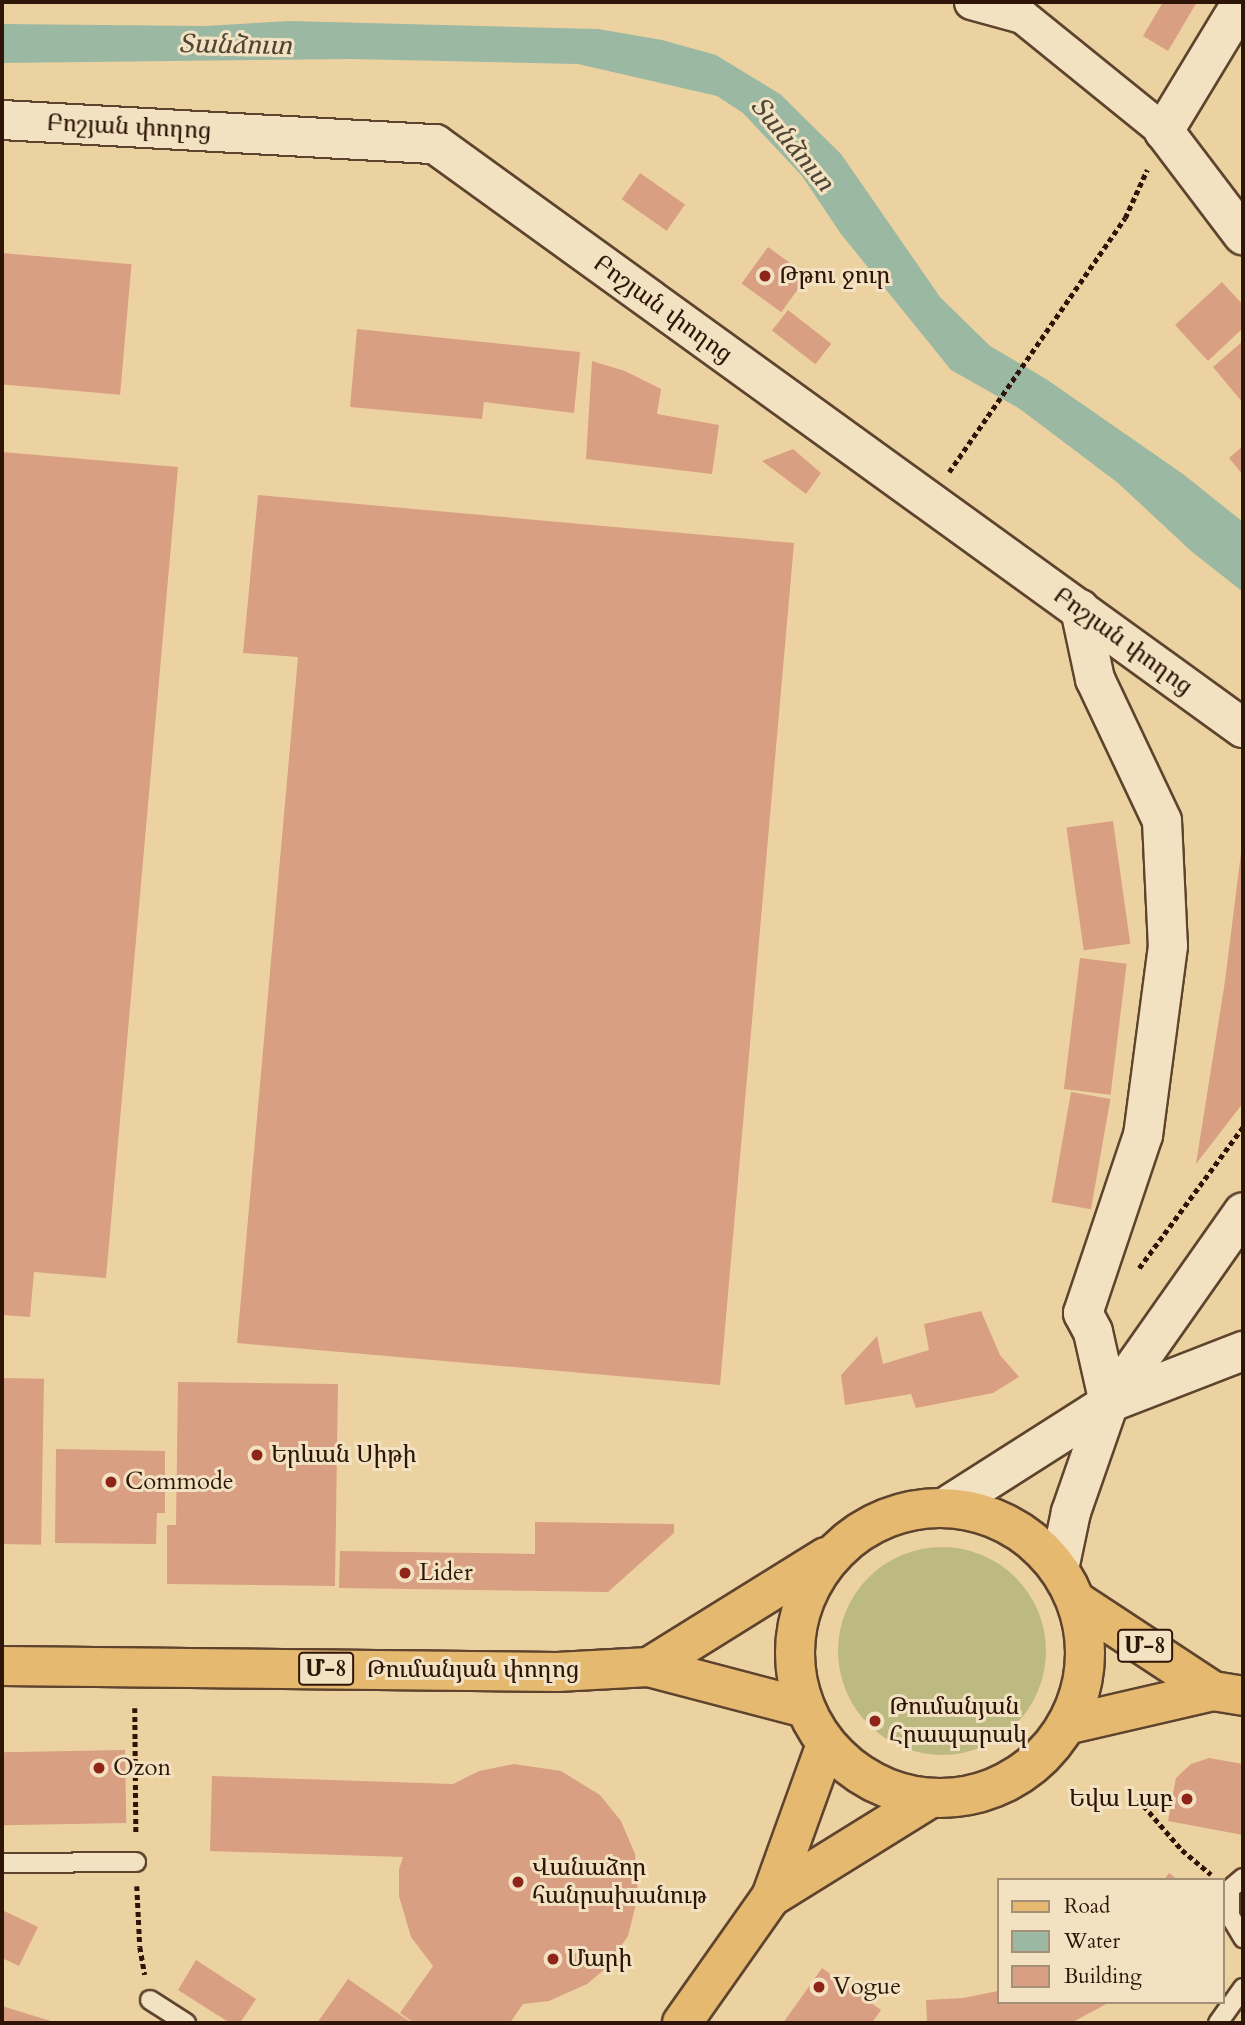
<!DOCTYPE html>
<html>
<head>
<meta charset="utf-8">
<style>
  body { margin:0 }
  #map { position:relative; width:1245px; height:2025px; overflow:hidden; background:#edd2a1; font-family:Cardo,"Noto Serif Armenian",serif }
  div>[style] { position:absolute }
  .green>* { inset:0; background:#bdba81 }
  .round { border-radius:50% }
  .water>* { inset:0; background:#9ab8a2 }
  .building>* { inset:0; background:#d99f82; transform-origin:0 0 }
  .path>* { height:4.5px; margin-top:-2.25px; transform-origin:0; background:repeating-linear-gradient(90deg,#2f1507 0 5px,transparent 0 8.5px) }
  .roads { filter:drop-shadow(2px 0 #5e442e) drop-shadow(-2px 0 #5e442e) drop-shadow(0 2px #5e442e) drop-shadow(0 -2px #5e442e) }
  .lane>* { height:18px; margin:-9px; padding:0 9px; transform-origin:9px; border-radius:9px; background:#f3e2c2 }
  .street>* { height:33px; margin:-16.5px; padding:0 16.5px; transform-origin:16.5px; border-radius:16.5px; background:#f3e2c2 }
  .secondary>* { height:38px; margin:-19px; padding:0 19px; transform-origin:19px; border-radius:19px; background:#f3e2c2 }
  .primary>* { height:38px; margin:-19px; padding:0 19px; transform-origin:19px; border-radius:19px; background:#e6b970 }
  .highway>* { height:38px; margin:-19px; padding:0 19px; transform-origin:19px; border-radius:19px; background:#e6b970 }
  .highway>.ring { margin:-19px; padding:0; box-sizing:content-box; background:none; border:38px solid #e6b970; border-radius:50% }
  .dots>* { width:19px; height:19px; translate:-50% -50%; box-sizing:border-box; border:4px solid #f3e2c2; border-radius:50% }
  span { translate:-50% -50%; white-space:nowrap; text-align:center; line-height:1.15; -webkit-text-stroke:6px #f3e2c2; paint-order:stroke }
  .shield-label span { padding:2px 5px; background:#f3e2c2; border:2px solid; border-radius:5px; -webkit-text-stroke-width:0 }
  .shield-label { font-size:23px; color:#2f1507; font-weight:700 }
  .street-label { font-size:24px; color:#2f1507 }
  .poi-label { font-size:24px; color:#2f1507 }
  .left { translate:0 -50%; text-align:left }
  .right { translate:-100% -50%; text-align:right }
  .water-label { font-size:26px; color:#4f4636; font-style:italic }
  .frame { position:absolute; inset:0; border:4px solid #2f1507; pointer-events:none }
  .legend { position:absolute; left:997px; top:1878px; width:228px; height:126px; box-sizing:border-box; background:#f3e2c2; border:2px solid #a59077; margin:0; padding:9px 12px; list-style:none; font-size:21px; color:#2f1507 }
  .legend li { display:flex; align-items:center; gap:14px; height:35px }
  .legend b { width:35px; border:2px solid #a59077 }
</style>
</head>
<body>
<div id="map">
  <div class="green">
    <div class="round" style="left:838px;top:1547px;width:208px;height:208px"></div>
  </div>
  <div class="water">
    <div style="clip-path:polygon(290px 21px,598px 29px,662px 40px,716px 55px,780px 94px,841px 154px,940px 297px,990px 346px,1046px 379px,1183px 474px,1243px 522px,1243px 592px,1191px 551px,1118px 483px,1020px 409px,951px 370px,841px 234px,802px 176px,743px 113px,717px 96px,578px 64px,351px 59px,2px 63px,2px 24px,205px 26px)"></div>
  </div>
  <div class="building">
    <div style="clip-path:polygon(1163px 2px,1197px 2px,1168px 51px,1143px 36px)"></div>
    <div style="left:640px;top:173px;width:55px;height:32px;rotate:35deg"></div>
    <div style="left:768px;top:247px;width:49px;height:45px;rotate:36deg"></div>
    <div style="left:2px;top:253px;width:130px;height:131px;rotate:5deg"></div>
    <div style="clip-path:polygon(1222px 282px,1243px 305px,1243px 328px,1208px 361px,1175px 325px)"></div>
    <div style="left:788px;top:310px;width:55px;height:26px;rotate:38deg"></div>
    <div style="clip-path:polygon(357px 329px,580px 352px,574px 413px,484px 402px,482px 419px,350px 407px)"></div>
    <div style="clip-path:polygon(1243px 341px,1243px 403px,1213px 367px)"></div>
    <div style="clip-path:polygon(592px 361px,625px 371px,661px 389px,657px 414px,719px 425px,712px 474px,586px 459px)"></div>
    <div style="clip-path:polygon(1243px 446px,1243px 475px,1229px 458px)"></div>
    <div style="clip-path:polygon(793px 449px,821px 473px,806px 494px,762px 461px)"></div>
    <div style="clip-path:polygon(2px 452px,178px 467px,106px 1278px,34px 1272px,30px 1317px,2px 1315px)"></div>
    <div style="clip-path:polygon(258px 495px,794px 543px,720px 1385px,237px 1343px,298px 657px,243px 653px)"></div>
    <div style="left:1113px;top:821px;width:124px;height:47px;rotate:82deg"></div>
    <div style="clip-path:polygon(1242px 845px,1243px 1103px,1196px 1164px,1225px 981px)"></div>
    <div style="left:1080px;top:958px;width:47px;height:132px;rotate:7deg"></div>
    <div style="left:1071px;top:1092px;width:40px;height:112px;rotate:10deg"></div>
    <div style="clip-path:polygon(981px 1311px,1000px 1355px,1019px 1377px,993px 1393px,916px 1408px,911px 1394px,845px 1405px,841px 1375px,877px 1336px,883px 1364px,929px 1350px,924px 1324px)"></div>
    <div style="left:2px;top:1378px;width:42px;height:166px;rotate:1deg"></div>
    <div style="clip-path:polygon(178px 1382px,338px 1384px,335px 1586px,167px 1584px,167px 1525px,176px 1525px)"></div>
    <div style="clip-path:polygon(56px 1449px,165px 1451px,165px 1513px,157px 1513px,156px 1544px,55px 1543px)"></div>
    <div style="clip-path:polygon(535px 1522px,674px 1524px,674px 1533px,608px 1592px,339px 1588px,340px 1551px,535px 1554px)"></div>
    <div style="left:125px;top:1750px;width:73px;height:123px;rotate:89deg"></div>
    <div style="clip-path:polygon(1209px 1758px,1243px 1764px,1243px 1835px,1168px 1821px,1176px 1778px,1191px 1764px)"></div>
    <div style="clip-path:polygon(514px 1764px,561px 1771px,600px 1795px,621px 1821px,635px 1854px,638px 1896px,628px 1936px,606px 1968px,587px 1984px,549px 2001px,523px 2004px,510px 2023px,414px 2023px,400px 2013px,433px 1966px,411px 1937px,399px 1896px,399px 1869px,403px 1857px,210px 1851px,212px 1776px,453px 1784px,479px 1771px)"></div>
    <div style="clip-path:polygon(1169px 1873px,1178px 1880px,1164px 1880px)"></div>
    <div style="clip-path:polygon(2px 1910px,38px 1927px,19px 1966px,2px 1958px)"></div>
    <div style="clip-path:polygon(196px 1960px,256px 1999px,240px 2023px,230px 2023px,178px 1990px)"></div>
    <div style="clip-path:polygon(822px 1968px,881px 2010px,872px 2023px,783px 2023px)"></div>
    <div style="clip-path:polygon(348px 1979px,412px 2023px,317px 2023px)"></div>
    <div style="clip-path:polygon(998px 1991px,998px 2002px,1110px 2002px,1071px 2023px,927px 2023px,926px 2000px,963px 1998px)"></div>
    <div style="clip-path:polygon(2px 2006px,57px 2023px,2px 2023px)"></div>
  </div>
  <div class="path">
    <div style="left:949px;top:472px;width:309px;rotate:-55.3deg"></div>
    <div style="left:1125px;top:218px;width:53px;rotate:-65.4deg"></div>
    <div style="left:1139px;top:1268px;width:175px;rotate:-53.6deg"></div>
    <div style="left:135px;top:1708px;width:127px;rotate:89.5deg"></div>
    <div style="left:1138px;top:1799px;width:67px;rotate:49.2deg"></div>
    <div style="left:1182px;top:1850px;width:38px;rotate:40deg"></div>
    <div style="left:137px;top:1886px;width:61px;rotate:87.2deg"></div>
    <div style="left:140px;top:1947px;width:28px;rotate:80deg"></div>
  </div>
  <div class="roads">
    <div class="lane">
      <div style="left:2px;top:1863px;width:134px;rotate:-0.4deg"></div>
      <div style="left:1243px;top:1878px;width:17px;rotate:140deg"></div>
      <div style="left:1230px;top:1889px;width:27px;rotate:90deg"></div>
      <div style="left:1230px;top:1916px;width:26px;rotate:59deg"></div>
      <div style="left:150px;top:2000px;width:43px;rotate:32.6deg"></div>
      <div style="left:1218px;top:2023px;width:43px;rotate:-54.5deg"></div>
    </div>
    <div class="street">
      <div style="left:971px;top:2px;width:53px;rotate:15.4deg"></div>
      <div style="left:1022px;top:16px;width:183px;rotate:39deg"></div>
    </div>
    <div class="secondary">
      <div style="left:1242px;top:2px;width:151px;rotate:121.2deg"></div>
      <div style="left:1164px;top:131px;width:131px;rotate:52.8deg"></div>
      <div style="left:2px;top:120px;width:434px;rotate:3.2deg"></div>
      <div style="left:435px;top:144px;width:997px;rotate:35.86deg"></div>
      <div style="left:1080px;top:609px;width:72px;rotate:77.9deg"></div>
      <div style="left:1095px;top:679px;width:157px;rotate:64.7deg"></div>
      <div style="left:1162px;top:821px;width:125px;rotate:87.3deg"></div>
      <div style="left:1168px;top:946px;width:191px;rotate:97.5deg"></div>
      <div style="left:1143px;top:1135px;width:188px;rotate:108.6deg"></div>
      <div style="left:1083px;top:1313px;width:21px;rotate:62deg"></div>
      <div style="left:1093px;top:1332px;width:73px;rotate:77.3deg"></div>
      <div style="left:944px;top:1508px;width:196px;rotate:-32.5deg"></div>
      <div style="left:1109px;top:1403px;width:144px;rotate:-21.2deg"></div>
      <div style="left:1059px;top:1569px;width:58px;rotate:-78.1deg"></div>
      <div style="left:1071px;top:1512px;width:115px;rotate:-70.8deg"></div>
      <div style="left:1109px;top:1403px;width:233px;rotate:-54.9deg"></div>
    </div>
    <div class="primary">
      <div style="left:771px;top:1897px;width:186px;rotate:-31.8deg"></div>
      <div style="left:682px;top:2023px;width:154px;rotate:-54.8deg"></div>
      <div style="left:771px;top:1897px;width:163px;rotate:-70.2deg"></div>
    </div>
    <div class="highway">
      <div class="ring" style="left:795px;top:1508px;width:252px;height:252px"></div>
      <div style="left:1076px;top:1601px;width:164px;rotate:33.3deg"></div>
      <div style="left:1213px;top:1691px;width:30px;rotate:9deg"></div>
      <div style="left:2px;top:1666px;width:555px;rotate:0.62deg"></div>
      <div style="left:557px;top:1672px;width:92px;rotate:-3.1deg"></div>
      <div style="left:649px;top:1667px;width:161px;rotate:14.7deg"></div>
      <div style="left:649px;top:1667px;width:208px;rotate:-31.9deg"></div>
      <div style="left:1066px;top:1725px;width:151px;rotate:-13deg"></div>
    </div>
  </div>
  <div class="dots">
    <div style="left:765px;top:276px;background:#8f2418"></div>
    <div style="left:257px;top:1455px;background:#8f2418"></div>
    <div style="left:111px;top:1482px;background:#8f2418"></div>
    <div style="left:405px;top:1573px;background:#8f2418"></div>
    <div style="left:875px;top:1721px;background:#8f2418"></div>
    <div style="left:99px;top:1768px;background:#8f2418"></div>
    <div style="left:1187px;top:1799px;background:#8f2418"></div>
    <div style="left:518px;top:1882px;background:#8f2418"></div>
    <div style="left:553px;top:1959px;background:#8f2418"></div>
    <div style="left:819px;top:1987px;background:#8f2418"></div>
  </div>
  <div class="shield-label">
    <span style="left:1145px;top:1646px">Մ-8</span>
    <span style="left:326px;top:1669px">Մ-8</span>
  </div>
  <div class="street-label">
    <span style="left:129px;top:127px;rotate:3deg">Բոշյան փողոց</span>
    <span style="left:663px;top:309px;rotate:36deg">Բոշյան փողոց</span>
    <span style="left:1123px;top:641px;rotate:36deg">Բոշյան փողոց</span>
    <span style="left:473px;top:1670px">Թումանյան փողոց</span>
  </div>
  <div class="poi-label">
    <span class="left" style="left:779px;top:276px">Թթու ջուր</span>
    <span class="left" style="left:271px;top:1455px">Երևան Սիթի</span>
    <span class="left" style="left:125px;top:1482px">Commode</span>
    <span class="left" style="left:419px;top:1573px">Lider</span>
    <span class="left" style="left:889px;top:1721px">Թումանյան<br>Հրապարակ</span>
    <span class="left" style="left:113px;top:1768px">Ozon</span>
    <span class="right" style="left:1173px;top:1799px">Եվա Լաբ</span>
    <span class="left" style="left:532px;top:1882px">Վանաձոր<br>հանրախանութ</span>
    <span class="left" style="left:567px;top:1959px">Մարի</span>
    <span class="left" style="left:833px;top:1987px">Vogue</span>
  </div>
  <div class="water-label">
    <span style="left:235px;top:45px;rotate:1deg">Տանձուտ</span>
    <span style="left:792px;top:144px;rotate:50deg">Տանձուտ</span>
  </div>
  <div class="frame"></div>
  <ul class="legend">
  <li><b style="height:9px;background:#e6b970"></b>Road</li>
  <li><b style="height:19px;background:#9ab8a2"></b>Water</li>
  <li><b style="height:19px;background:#d99f82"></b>Building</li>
  </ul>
</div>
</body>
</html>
